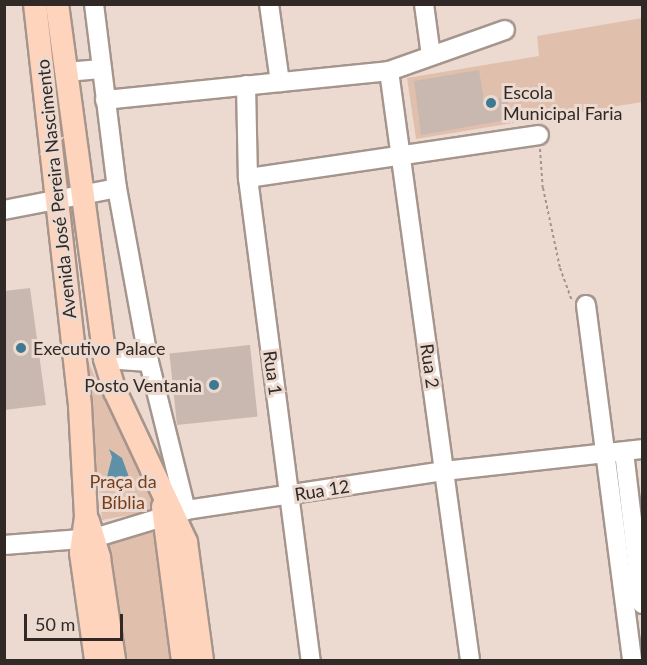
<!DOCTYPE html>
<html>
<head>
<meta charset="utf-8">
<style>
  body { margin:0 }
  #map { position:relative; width:647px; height:665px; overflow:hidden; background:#ecdad1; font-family:Lato,sans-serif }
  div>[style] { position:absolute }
  .green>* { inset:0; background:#e1bfad; transform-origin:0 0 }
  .water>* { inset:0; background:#5e90a7 }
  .building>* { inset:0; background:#c9b8af; transform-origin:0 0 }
  .path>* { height:2px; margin-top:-1px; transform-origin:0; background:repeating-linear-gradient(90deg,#a1948d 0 3px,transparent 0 6px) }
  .roads { filter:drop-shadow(2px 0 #a5958c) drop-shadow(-2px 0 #a5958c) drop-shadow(0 2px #a5958c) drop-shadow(0 -2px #a5958c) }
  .minor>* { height:18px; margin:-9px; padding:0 9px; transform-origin:9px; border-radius:9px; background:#fff }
  .major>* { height:22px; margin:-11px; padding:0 11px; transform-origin:11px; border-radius:11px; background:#fed4bd }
  .dots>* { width:16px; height:16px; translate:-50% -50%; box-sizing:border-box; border:3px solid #ecdad1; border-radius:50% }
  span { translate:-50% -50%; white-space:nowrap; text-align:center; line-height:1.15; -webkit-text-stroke:6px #ecdad1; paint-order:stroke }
  .poi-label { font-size:18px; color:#302926 }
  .left { translate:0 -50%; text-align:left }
  .right { translate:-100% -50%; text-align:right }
  .street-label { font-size:18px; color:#302926 }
  .park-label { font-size:18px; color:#773e19 }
  .frame { position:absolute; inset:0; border:6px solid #302926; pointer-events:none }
  .scale { position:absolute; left:24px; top:614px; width:99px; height:27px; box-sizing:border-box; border:3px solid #302926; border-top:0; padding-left:8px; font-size:18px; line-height:21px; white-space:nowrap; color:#302926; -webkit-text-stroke:4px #ecdad1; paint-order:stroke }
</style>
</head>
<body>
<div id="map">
  <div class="green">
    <div style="clip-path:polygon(642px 18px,642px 102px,416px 139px,407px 78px,539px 56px,537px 36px)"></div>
    <div style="clip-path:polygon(86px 357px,157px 510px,102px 520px)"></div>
    <div style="left:159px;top:529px;width:132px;height:53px;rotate:82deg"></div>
  </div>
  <div class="water">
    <div style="clip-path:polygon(109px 449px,122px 458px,129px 477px,106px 481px,112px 457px)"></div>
  </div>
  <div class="building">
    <div style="clip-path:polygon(479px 70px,484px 101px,507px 97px,511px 119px,421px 135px,414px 81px)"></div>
    <div style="clip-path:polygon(30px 288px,46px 405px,4px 410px,4px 291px)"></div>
    <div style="left:250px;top:345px;width:72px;height:81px;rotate:84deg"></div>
  </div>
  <div class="path">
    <div style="left:540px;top:149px;width:39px;rotate:86deg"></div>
    <div style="left:543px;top:188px;width:82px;rotate:78deg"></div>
    <div style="left:560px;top:268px;width:35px;rotate:70deg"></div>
  </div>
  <div class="roads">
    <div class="minor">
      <div style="left:94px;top:4px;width:185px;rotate:82.9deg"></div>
      <div style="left:117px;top:188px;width:177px;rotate:79.6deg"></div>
      <div style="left:149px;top:362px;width:153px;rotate:76deg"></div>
      <div style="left:269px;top:4px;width:79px;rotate:82deg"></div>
      <div style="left:424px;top:4px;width:52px;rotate:82.3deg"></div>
      <div style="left:389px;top:71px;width:595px;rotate:82.17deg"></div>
      <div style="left:66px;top:72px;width:35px;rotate:-5deg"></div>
      <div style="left:246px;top:85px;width:93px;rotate:88.8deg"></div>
      <div style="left:248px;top:178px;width:486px;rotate:82.6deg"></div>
      <div style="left:105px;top:100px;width:285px;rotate:-5.8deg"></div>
      <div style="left:389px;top:71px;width:123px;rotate:-19.5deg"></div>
      <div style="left:248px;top:178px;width:294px;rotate:-8.4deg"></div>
      <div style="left:4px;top:210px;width:115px;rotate:-11deg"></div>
      <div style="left:586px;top:305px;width:358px;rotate:82.6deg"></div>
      <div style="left:105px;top:359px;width:44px;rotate:3.9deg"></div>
      <div style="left:624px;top:452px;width:153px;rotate:83.2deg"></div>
      <div style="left:4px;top:545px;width:90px;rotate:-4.4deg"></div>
      <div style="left:94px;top:538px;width:96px;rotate:-16.9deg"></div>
      <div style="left:186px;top:510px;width:261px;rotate:-8.6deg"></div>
      <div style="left:444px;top:471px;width:199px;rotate:-6.3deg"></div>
    </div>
    <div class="major">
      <div style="left:35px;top:4px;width:405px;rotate:83.6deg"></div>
      <div style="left:80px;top:406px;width:111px;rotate:86.9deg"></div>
      <div style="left:86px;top:517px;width:36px;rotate:98deg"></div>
      <div style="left:81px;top:553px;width:108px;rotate:82deg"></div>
      <div style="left:57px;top:4px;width:358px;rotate:82.3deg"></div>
      <div style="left:105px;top:359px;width:34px;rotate:73deg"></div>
      <div style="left:115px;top:391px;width:167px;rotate:64.8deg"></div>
      <div style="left:186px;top:542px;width:119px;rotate:82.3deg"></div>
      <div style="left:163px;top:507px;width:154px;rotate:82.6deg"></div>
      <div style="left:88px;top:521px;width:39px;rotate:73deg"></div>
      <div style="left:99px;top:558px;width:103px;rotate:81.6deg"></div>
    </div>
  </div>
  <div class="dots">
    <div style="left:491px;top:103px;background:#3e7891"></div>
    <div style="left:21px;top:348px;background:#3e7891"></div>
    <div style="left:214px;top:385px;background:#3e7891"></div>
  </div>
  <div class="poi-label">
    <span class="left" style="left:503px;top:103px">Escola<br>Municipal Faria</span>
    <span class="left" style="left:33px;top:348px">Executivo Palace</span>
    <span class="right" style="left:202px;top:385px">Posto Ventania</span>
  </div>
  <div class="street-label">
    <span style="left:56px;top:189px;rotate:-96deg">Avenida José Pereira Nascimento</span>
    <span style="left:430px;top:366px;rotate:82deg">Rua 2</span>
    <span style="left:273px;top:373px;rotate:82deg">Rua 1</span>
    <span style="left:322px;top:490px;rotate:-9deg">Rua 12</span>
  </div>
  <div class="park-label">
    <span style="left:123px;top:492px">Praça da<br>Bíblia</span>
  </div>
  <div class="frame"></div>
  <div class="scale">50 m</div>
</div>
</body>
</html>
